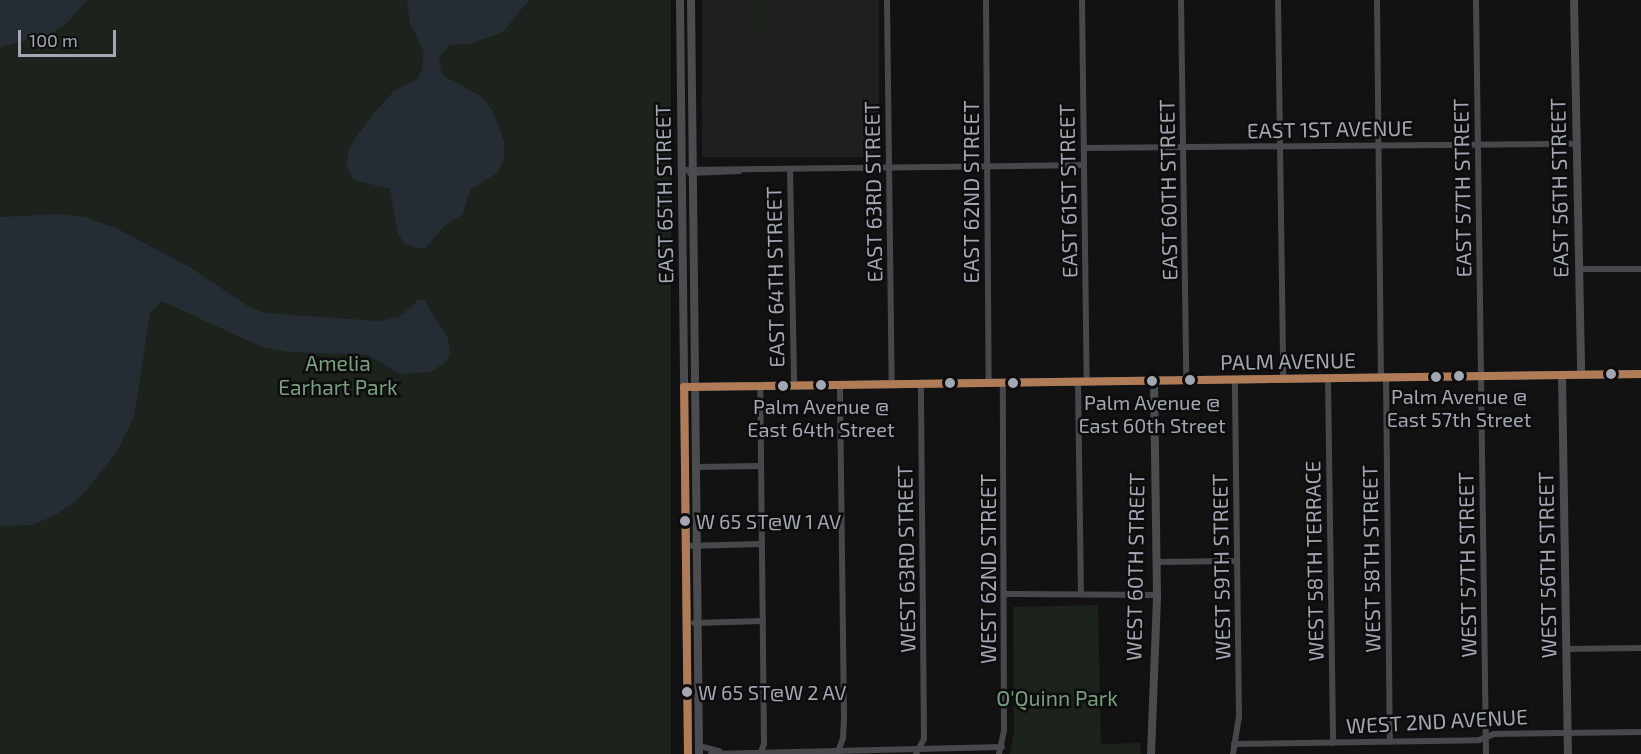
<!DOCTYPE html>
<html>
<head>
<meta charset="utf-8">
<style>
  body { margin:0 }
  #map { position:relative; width:1641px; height:754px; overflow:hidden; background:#121213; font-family:"Exo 2",sans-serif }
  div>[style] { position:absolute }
  .built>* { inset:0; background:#1f1f21; transform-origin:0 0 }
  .green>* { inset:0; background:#1c231d; transform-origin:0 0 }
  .water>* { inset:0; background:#262c33 }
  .street>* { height:6px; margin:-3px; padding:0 3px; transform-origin:3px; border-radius:3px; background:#47484b }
  .secondary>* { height:8px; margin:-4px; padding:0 4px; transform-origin:4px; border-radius:4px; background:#4b4c4f }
  .bus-1>* { height:8px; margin:-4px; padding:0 4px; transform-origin:4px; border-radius:4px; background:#b07c57 }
  .dots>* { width:16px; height:16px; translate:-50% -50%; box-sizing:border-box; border:3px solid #0d0d0e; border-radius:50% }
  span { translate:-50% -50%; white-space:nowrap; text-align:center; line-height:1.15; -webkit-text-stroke:5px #0d0d0e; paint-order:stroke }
  .bus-label { font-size:20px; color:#a3a7b4 }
  .left { translate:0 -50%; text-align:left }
  .street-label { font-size:21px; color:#a3a7b4 }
  .park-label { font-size:21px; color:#7a9f7f }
  .scale { position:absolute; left:18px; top:30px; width:98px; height:27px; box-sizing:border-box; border:3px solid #a3a7b4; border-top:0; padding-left:8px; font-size:18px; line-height:21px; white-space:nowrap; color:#a3a7b4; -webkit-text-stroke:4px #0d0d0e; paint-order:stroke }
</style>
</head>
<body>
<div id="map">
  <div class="built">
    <div style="left:702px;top:0;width:177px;height:157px"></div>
  </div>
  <div class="green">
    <div style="left:0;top:0;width:671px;height:754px"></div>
    <div style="left:747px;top:0;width:24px;height:35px"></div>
    <div style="clip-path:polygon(1098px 605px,1101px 744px,1140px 743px,1141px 754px,1010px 754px,1014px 733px,1013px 607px)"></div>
  </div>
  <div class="water">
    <div style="clip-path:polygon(0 0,87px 0,66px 24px,50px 34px,0 47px)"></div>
    <div style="clip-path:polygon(407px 0,529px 0,503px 32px,470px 44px,450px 45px,439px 57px,442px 75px,481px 96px,493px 111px,504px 142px,504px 159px,497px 173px,470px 190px,463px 214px,442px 228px,426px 248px,419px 248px,405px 244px,398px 234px,390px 189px,354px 180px,346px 166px,349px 148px,372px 115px,394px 91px,417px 79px,422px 70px,424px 52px,410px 23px)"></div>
    <div style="clip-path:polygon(58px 214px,85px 217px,118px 229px,191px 268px,249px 307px,265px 313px,379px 321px,399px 317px,418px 300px,424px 300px,448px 338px,450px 353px,447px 361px,431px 372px,400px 374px,368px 355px,287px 352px,259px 346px,162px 301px,150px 313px,134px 417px,117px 451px,81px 497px,54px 516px,31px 525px,0 526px,0 217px)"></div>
  </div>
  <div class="street">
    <div style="left:887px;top:0;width:384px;rotate:89.3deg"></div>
    <div style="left:986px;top:0;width:383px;rotate:89.6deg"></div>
    <div style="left:1082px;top:0;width:382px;rotate:89.3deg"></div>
    <div style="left:1181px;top:0;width:380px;rotate:89.2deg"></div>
    <div style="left:1278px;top:0;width:379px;rotate:89.2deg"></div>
    <div style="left:1377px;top:0;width:377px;rotate:89.4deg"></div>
    <div style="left:1476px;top:0;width:754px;rotate:89.24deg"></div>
    <div style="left:1084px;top:148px;width:492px;rotate:-0.5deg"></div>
    <div style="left:790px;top:169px;width:217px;rotate:88.9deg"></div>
    <div style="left:682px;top:170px;width:402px;rotate:-0.7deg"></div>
    <div style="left:690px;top:173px;width:49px;rotate:-2.3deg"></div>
    <div style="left:1579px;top:269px;width:62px"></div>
    <div style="left:1386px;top:377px;width:364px;rotate:89.4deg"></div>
    <div style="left:1328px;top:378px;width:365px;rotate:89.2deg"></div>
    <div style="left:1078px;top:382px;width:211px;rotate:89.2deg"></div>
    <div style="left:696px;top:467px;width:65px;rotate:-0.9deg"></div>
    <div style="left:685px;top:546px;width:77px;rotate:-1.5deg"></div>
    <div style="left:1157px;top:562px;width:80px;rotate:-0.7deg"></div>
    <div style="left:1005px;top:594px;width:152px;rotate:0.4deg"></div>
    <div style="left:694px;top:623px;width:69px;rotate:-1.7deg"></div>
    <div style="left:1567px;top:649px;width:74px;rotate:-0.8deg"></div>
    <div style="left:1234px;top:744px;width:245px;rotate:-0.9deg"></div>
    <div style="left:1479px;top:740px;width:16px;rotate:-22deg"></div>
    <div style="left:1494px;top:734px;width:147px;rotate:-0.8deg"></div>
    <div style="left:699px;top:746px;width:21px;rotate:14deg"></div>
    <div style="left:711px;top:754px;width:291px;rotate:-1.4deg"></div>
    <div style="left:760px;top:754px;width:11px;rotate:-68deg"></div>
    <div style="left:764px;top:744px;width:358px;rotate:-90.6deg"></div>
    <div style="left:837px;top:754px;width:17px;rotate:-69deg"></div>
    <div style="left:843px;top:738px;width:20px;rotate:-87deg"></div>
    <div style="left:844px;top:718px;width:333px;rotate:-90.7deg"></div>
    <div style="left:916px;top:754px;width:17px;rotate:-62deg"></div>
    <div style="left:924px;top:739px;width:355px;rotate:-90.5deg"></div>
    <div style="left:999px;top:754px;width:25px;rotate:-78deg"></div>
    <div style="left:1004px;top:730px;width:347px;rotate:-90.2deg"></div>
    <div style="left:1233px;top:754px;width:36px;rotate:-81deg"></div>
    <div style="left:1239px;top:718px;width:339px;rotate:-90.7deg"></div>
  </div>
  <div class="secondary">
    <div style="left:680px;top:0;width:754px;rotate:89.39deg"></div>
    <div style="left:691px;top:0;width:754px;rotate:89.39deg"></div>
    <div style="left:1574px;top:0;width:375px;rotate:88.9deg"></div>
    <div style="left:1562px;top:375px;width:379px;rotate:89.1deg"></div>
    <div style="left:684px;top:387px;width:957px;rotate:-0.78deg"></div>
    <div style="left:1151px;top:754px;width:159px;rotate:-87.8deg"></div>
    <div style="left:1157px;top:595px;width:214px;rotate:-90.8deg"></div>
  </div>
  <div class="bus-1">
    <div style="left:688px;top:754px;width:367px;rotate:-90.6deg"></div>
    <div style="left:684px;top:387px;width:957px;rotate:-0.78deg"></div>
  </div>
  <div class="dots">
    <div style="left:1611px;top:374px;background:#a3a7b4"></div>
    <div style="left:1459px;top:376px;background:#a3a7b4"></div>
    <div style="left:1436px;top:377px;background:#a3a7b4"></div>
    <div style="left:1190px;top:380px;background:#a3a7b4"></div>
    <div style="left:1152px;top:381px;background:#a3a7b4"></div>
    <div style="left:950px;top:383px;background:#a3a7b4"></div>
    <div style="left:1013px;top:383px;background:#a3a7b4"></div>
    <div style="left:821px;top:385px;background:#a3a7b4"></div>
    <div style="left:783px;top:386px;background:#a3a7b4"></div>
    <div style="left:685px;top:521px;background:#a3a7b4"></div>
    <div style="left:687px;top:692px;background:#a3a7b4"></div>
  </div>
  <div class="bus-label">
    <span style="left:1459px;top:408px">Palm Avenue @<br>East 57th Street</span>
    <span style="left:1152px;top:414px">Palm Avenue @<br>East 60th Street</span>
    <span style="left:821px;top:418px">Palm Avenue @<br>East 64th Street</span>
    <span class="left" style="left:696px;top:521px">W 65 ST@W 1 AV</span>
    <span class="left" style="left:698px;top:692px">W 65 ST@W 2 AV</span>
  </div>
  <div class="street-label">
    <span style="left:1330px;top:129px;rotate:-1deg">EAST 1ST AVENUE</span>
    <span style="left:1462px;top:188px;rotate:-91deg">EAST 57TH STREET</span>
    <span style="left:1559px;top:188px;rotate:-91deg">EAST 56TH STREET</span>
    <span style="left:1168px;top:190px;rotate:-91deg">EAST 60TH STREET</span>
    <span style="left:1068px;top:191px;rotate:-91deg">EAST 61ST STREET</span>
    <span style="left:873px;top:192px;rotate:-91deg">EAST 63RD STREET</span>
    <span style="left:971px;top:192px;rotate:-90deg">EAST 62ND STREET</span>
    <span style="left:664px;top:194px;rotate:-91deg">EAST 65TH STREET</span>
    <span style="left:775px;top:277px;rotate:-91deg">EAST 64TH STREET</span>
    <span style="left:1288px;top:361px;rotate:-1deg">PALM AVENUE</span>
    <span style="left:906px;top:559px;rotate:-91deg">WEST 63RD STREET</span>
    <span style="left:1371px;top:559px;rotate:-91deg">WEST 58TH STREET</span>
    <span style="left:1314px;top:561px;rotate:-91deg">WEST 58TH TERRACE</span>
    <span style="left:1467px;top:565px;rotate:-91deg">WEST 57TH STREET</span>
    <span style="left:1547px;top:565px;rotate:-91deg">WEST 56TH STREET</span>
    <span style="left:1135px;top:567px;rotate:-89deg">WEST 60TH STREET</span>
    <span style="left:1221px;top:567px;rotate:-91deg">WEST 59TH STREET</span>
    <span style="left:988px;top:569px;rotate:-90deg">WEST 62ND STREET</span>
    <span style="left:1437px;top:721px;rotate:-3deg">WEST 2ND AVENUE</span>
  </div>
  <div class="park-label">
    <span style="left:338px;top:375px">Amelia<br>Earhart Park</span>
    <span style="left:1057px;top:698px">O'Quinn Park</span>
  </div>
  <div class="scale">100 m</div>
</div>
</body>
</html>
